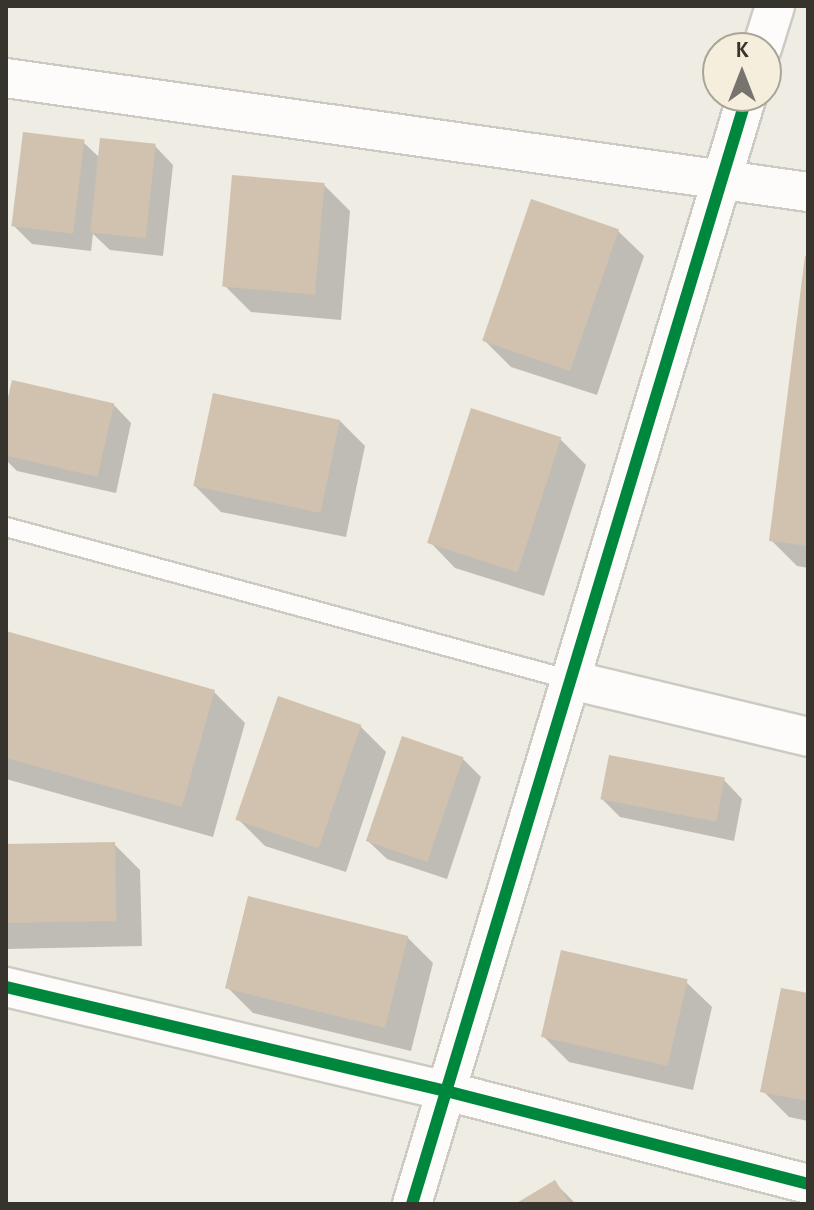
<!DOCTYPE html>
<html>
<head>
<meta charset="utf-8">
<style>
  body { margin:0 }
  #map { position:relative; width:814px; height:1210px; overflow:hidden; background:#efece3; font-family:"Alegreya Sans",sans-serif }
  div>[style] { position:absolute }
  .shadow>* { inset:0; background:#0003 }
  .building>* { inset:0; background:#d0c2ae; transform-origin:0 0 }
  .roads { filter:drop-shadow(2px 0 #cccac2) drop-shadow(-2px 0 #cccac2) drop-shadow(0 2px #cccac2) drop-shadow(0 -2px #cccac2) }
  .lane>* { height:18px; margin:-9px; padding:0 9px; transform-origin:9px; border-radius:9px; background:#fdfcfb }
  .street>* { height:38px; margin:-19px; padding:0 19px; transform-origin:19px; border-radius:19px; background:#fdfcfb }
  .cycleway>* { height:12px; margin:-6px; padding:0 6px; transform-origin:6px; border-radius:6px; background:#00873e }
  span { translate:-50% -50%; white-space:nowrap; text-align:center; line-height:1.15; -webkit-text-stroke:8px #f5eedd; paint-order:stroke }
  .frame { position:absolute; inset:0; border:8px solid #37342e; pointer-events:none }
  .north { position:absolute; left:702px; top:32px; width:80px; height:80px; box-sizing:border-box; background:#f5eedd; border:2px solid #a9a497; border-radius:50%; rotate:0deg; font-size:22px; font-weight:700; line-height:32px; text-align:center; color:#37342e }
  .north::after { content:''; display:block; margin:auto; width:28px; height:36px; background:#77746d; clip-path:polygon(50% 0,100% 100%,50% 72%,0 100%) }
</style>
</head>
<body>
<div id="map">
  <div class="shadow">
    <div style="clip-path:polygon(83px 142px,100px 158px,155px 146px,173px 165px,163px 256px,110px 250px,93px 234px,91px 251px,32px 244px,13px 225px)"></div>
    <div style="clip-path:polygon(324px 185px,350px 211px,341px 320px,251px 312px,225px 286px)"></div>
    <div style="clip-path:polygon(618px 231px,644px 256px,597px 395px,511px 367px,485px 341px)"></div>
    <div style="clip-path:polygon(808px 259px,808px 568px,797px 566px,771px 540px)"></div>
    <div style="clip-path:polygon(14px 383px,113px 404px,131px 423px,116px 493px,17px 471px,6px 460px,6px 418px)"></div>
    <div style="clip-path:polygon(339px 420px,365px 446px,346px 537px,221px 512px,195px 486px)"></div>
    <div style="clip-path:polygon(560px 439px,586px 465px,544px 596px,455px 568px,430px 542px)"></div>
    <div style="clip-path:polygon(6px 633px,214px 692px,245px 723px,213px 837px,6px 779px)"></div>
    <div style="clip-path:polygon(360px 726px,386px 752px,346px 872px,265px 846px,239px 820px)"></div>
    <div style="clip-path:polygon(463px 759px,481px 777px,447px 879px,387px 859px,368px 841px)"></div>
    <div style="clip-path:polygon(724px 780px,742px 799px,734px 841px,620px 817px,602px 799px)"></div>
    <div style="clip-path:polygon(114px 844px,140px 870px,142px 946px,6px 949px,6px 846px)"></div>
    <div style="clip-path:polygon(407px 937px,433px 963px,411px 1051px,253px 1013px,227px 987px)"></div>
    <div style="clip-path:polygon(686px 982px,712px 1007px,693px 1090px,569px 1062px,543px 1036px)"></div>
    <div style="clip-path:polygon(808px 995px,808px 1121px,789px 1117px,763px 1091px)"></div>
    <div style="clip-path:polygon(555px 1183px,576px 1204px,519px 1204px)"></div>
  </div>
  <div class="building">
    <div style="left:23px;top:132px;width:62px;height:95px;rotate:7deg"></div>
    <div style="left:100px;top:138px;width:56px;height:95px;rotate:6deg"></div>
    <div style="left:232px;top:175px;width:93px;height:112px;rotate:5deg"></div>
    <div style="left:531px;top:199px;width:93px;height:150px;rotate:19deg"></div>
    <div style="clip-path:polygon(805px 256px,808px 257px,808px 546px,769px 541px)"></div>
    <div style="left:12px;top:380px;width:105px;height:75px;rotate:13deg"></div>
    <div style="left:213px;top:393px;width:130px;height:95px;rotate:12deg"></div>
    <div style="left:471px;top:408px;width:95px;height:142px;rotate:18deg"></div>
    <div style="clip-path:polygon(6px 631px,215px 690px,182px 807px,6px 758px)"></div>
    <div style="left:278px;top:696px;width:88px;height:131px;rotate:19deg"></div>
    <div style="left:402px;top:736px;width:65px;height:111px;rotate:19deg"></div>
    <div style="left:609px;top:755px;width:118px;height:45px;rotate:11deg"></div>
    <div style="left:115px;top:842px;width:79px;height:109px;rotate:89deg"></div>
    <div style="left:248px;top:896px;width:165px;height:95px;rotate:14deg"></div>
    <div style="left:561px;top:950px;width:130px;height:89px;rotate:13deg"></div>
    <div style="clip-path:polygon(781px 988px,808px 993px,808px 1101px,760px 1092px)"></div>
    <div style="clip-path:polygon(555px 1180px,570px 1204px,515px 1204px)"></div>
  </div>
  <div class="roads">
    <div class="lane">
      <div style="left:6px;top:527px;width:585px;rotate:15.15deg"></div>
    </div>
    <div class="street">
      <div style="left:762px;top:48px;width:44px;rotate:-72.8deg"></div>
      <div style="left:6px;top:78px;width:810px;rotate:8.09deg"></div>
      <div style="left:571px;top:680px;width:244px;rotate:13.5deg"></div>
      <div style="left:6px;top:987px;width:452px;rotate:13.3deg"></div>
      <div style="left:446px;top:1091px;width:374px;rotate:14.4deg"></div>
      <div style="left:412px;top:1204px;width:1158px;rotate:-73.18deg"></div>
    </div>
  </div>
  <div class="cycleway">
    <div style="left:6px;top:987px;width:452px;rotate:13.3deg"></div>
    <div style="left:446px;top:1091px;width:374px;rotate:14.4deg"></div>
    <div style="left:412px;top:1204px;width:1158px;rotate:-73.18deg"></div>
  </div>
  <div class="frame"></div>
  <div class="north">K</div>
</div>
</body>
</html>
